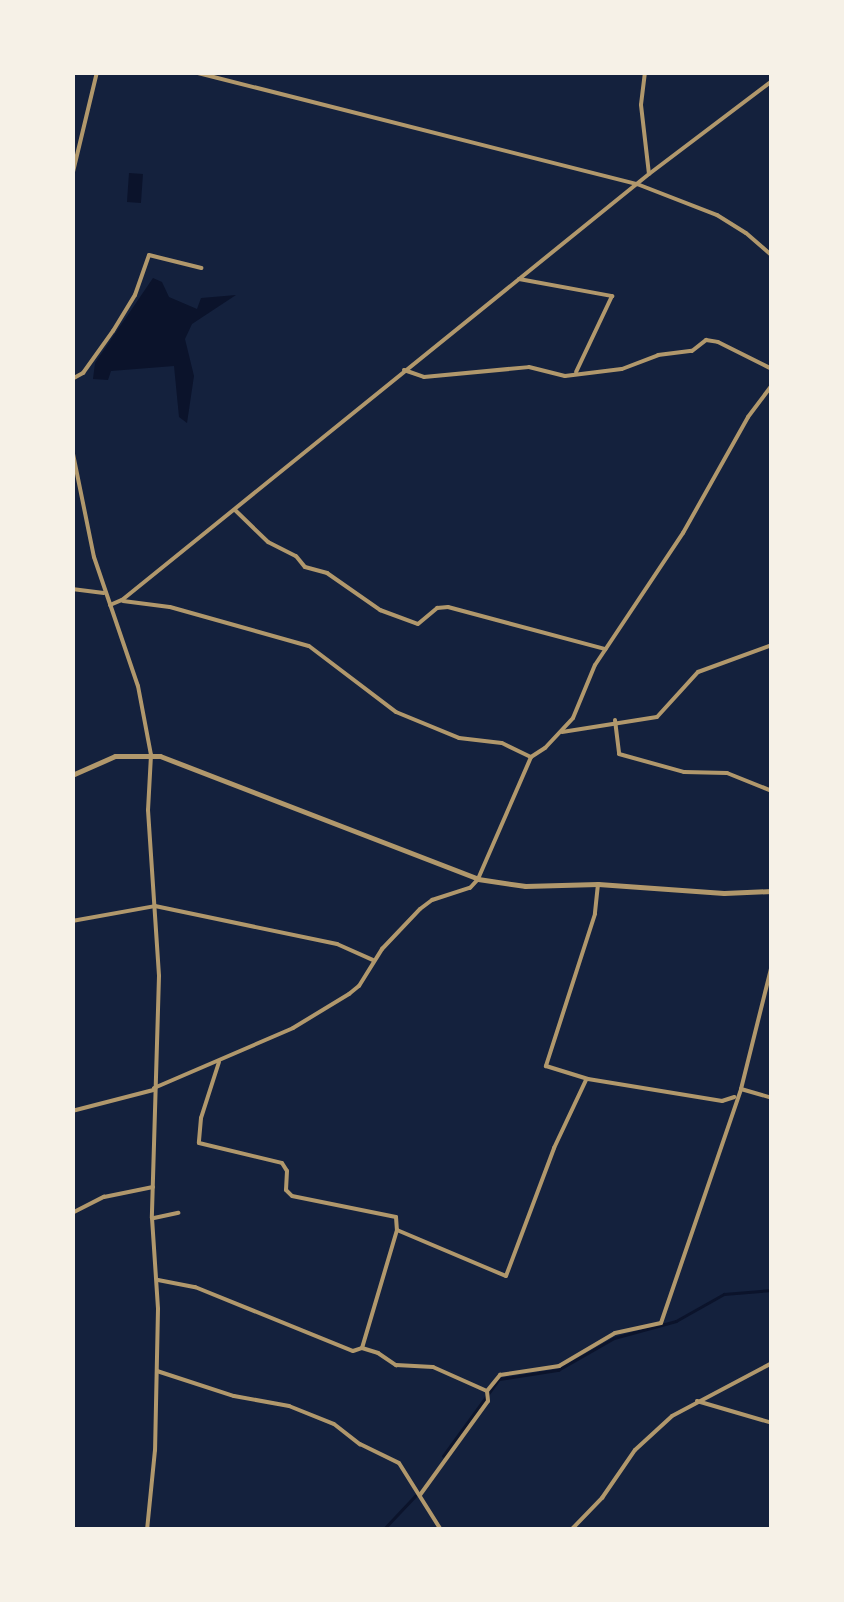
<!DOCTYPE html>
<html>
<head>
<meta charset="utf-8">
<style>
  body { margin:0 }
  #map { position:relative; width:844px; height:1602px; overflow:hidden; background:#14213d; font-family:"Playfair Display",serif }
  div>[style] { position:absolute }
  .water>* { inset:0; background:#0b132b; transform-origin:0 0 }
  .stream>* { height:2.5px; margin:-1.25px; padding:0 1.25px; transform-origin:1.25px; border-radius:1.25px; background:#0b132b }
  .minor>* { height:4px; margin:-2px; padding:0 2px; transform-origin:2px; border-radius:2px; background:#b1986c }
  .tertiary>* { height:5px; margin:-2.5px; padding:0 2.5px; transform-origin:2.5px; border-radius:2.5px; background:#b1986c }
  span { translate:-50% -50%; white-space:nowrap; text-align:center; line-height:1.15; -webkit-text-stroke:10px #f6f1e7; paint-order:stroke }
  .frame { position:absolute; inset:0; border:75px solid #f6f1e7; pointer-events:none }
</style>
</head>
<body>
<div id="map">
  <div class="water">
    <div style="left:129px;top:173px;width:14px;height:29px;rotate:4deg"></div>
    <div style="clip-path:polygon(153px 278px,162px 282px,169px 297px,197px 309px,201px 298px,236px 295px,192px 324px,185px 339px,194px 376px,187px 423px,179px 417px,174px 366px,111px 371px,108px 380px,93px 379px,95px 363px)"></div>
  </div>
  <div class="stream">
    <div style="left:443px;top:1456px;width:95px;rotate:-54deg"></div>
    <div style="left:499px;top:1379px;width:60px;rotate:-8.7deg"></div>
    <div style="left:558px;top:1370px;width:64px;rotate:-29.7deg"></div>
    <div style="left:614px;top:1338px;width:64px;rotate:-15.3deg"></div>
    <div style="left:676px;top:1321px;width:55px;rotate:-29.4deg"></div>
    <div style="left:724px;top:1294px;width:48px;rotate:-4.8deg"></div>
    <div style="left:383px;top:1530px;width:47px;rotate:-46.7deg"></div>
  </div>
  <div class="minor">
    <div style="left:194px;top:72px;width:457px;rotate:14.2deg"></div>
    <div style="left:637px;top:184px;width:86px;rotate:21.2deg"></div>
    <div style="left:717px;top:215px;width:34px;rotate:32deg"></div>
    <div style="left:746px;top:233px;width:35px;rotate:41deg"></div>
    <div style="left:645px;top:72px;width:33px;rotate:97deg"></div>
    <div style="left:641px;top:105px;width:69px;rotate:83.4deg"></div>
    <div style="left:72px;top:176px;width:107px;rotate:-76.5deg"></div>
    <div style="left:519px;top:279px;width:95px;rotate:10.4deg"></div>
    <div style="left:612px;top:296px;width:84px;rotate:115.3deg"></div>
    <div style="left:404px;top:370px;width:21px;rotate:19deg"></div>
    <div style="left:424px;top:377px;width:105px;rotate:-5.4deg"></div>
    <div style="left:529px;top:367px;width:37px;rotate:14deg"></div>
    <div style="left:565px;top:376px;width:57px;rotate:-7deg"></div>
    <div style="left:622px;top:369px;width:39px;rotate:-21deg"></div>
    <div style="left:658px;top:355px;width:34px;rotate:-7deg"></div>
    <div style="left:692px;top:351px;width:18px;rotate:-38deg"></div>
    <div style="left:706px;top:340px;width:12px;rotate:9deg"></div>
    <div style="left:718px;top:342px;width:60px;rotate:26.6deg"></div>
    <div style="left:72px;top:379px;width:13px;rotate:-29deg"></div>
    <div style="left:83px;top:373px;width:52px;rotate:-54.5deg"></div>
    <div style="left:113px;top:331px;width:42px;rotate:-58.6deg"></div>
    <div style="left:135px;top:295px;width:42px;rotate:-70.7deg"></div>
    <div style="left:149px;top:255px;width:54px;rotate:14deg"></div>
    <div style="left:72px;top:449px;width:110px;rotate:78.5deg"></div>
    <div style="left:94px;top:557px;width:136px;rotate:71.2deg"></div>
    <div style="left:138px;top:686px;width:70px;rotate:79.3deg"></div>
    <div style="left:151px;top:755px;width:55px;rotate:93.1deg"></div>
    <div style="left:148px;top:810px;width:166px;rotate:86.2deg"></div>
    <div style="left:159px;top:976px;width:242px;rotate:91.7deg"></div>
    <div style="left:152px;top:1218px;width:91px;rotate:86.2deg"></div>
    <div style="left:158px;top:1309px;width:141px;rotate:91.2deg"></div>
    <div style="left:155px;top:1450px;width:80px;rotate:95.7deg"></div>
    <div style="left:235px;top:510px;width:46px;rotate:44.1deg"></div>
    <div style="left:268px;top:542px;width:31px;rotate:27deg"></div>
    <div style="left:296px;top:556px;width:14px;rotate:51deg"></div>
    <div style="left:305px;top:567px;width:23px;rotate:15deg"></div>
    <div style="left:327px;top:573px;width:65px;rotate:34.9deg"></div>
    <div style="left:380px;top:610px;width:40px;rotate:20.2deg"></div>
    <div style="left:418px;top:624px;width:25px;rotate:-40deg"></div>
    <div style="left:437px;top:608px;width:11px;rotate:-5deg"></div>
    <div style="left:448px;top:607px;width:163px;rotate:15deg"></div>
    <div style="left:72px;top:589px;width:32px;rotate:7deg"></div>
    <div style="left:123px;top:601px;width:47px;rotate:7.3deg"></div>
    <div style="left:170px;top:607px;width:144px;rotate:15.7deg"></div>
    <div style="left:309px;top:646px;width:109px;rotate:37.2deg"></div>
    <div style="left:396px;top:712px;width:68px;rotate:22.4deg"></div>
    <div style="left:459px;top:738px;width:43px;rotate:6.6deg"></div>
    <div style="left:502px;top:743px;width:32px;rotate:26deg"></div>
    <div style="left:110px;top:605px;width:13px;rotate:-23deg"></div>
    <div style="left:122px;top:600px;width:678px;rotate:-38.95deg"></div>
    <div style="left:649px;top:174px;width:154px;rotate:-37.1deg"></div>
    <div style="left:615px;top:720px;width:34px;rotate:83deg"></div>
    <div style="left:619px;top:754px;width:67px;rotate:15.5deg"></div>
    <div style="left:684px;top:772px;width:43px;rotate:1.3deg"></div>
    <div style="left:727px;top:773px;width:48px;rotate:21.8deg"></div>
    <div style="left:562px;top:732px;width:96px;rotate:-9deg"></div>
    <div style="left:657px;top:717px;width:61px;rotate:-47.7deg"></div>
    <div style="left:698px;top:672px;width:79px;rotate:-20deg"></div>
    <div style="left:598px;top:884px;width:30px;rotate:96deg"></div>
    <div style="left:595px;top:914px;width:160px;rotate:107.9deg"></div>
    <div style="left:546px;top:1066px;width:44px;rotate:17.2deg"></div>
    <div style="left:588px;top:1079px;width:136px;rotate:9.3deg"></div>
    <div style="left:722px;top:1101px;width:13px;rotate:-18deg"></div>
    <div style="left:72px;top:921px;width:84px;rotate:-10.2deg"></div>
    <div style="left:155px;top:906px;width:186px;rotate:11.8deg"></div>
    <div style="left:337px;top:944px;width:39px;rotate:24deg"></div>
    <div style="left:219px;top:1062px;width:59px;rotate:107.8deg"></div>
    <div style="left:201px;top:1118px;width:25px;rotate:95deg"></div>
    <div style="left:199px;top:1143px;width:85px;rotate:13.5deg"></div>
    <div style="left:282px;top:1163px;width:9px;rotate:58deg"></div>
    <div style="left:287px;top:1171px;width:19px;rotate:93deg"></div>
    <div style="left:286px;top:1190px;width:8px;rotate:45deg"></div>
    <div style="left:292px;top:1196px;width:106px;rotate:11.4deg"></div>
    <div style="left:396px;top:1217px;width:13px;rotate:86deg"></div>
    <div style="left:397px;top:1230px;width:123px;rotate:106.5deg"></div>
    <div style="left:154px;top:1088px;width:151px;rotate:-23.3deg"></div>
    <div style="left:293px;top:1028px;width:66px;rotate:-31.3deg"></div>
    <div style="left:349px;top:994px;width:13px;rotate:-39deg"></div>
    <div style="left:359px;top:986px;width:44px;rotate:-58.1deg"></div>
    <div style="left:382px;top:949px;width:55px;rotate:-46.5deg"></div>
    <div style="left:420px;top:909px;width:15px;rotate:-37deg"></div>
    <div style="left:432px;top:900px;width:40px;rotate:-18deg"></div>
    <div style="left:470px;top:888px;width:12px;rotate:-48deg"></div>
    <div style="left:478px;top:879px;width:133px;rotate:-66.5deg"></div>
    <div style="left:531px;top:757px;width:17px;rotate:-33deg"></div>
    <div style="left:545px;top:748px;width:41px;rotate:-47deg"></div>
    <div style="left:573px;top:718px;width:57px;rotate:-67.5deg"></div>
    <div style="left:595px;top:665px;width:159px;rotate:-56.3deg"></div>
    <div style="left:683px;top:533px;width:133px;rotate:-60.7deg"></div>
    <div style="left:748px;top:417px;width:40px;rotate:-53deg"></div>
    <div style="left:741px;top:1089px;width:32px;rotate:16deg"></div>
    <div style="left:72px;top:1111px;width:84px;rotate:-14.5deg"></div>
    <div style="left:72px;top:1213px;width:36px;rotate:-27deg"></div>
    <div style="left:104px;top:1197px;width:50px;rotate:-11.5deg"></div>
    <div style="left:154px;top:1218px;width:25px;rotate:-12deg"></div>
    <div style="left:397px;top:1230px;width:118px;rotate:22.9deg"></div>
    <div style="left:506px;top:1276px;width:137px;rotate:-69.4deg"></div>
    <div style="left:554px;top:1148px;width:75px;rotate:-64.8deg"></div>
    <div style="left:158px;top:1280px;width:38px;rotate:11deg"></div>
    <div style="left:195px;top:1287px;width:170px;rotate:22.1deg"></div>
    <div style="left:353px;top:1351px;width:9px;rotate:-18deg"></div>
    <div style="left:362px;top:1348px;width:17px;rotate:17deg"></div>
    <div style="left:378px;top:1353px;width:22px;rotate:34deg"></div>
    <div style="left:396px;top:1365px;width:37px;rotate:3deg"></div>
    <div style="left:433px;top:1367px;width:59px;rotate:24deg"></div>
    <div style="left:487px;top:1391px;width:10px;rotate:84deg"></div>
    <div style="left:488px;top:1401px;width:116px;rotate:125.9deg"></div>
    <div style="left:157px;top:1371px;width:81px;rotate:18deg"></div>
    <div style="left:234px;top:1396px;width:56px;rotate:10.3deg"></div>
    <div style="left:289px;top:1406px;width:48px;rotate:21.8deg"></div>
    <div style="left:334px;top:1424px;width:33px;rotate:38deg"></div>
    <div style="left:360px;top:1444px;width:43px;rotate:26deg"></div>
    <div style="left:399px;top:1463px;width:79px;rotate:57.9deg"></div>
    <div style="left:487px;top:1391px;width:21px;rotate:-51deg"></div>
    <div style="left:500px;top:1375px;width:60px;rotate:-8.7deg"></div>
    <div style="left:559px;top:1366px;width:65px;rotate:-30.5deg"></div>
    <div style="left:615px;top:1333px;width:47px;rotate:-12.3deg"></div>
    <div style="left:661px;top:1323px;width:247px;rotate:-71.1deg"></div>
    <div style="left:741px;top:1089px;width:128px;rotate:-76deg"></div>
    <div style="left:697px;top:1401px;width:78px;rotate:16.3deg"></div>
    <div style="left:571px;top:1530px;width:45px;rotate:-45.9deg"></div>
    <div style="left:602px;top:1498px;width:58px;rotate:-55.5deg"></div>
    <div style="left:635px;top:1450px;width:50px;rotate:-42.6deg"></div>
    <div style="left:672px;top:1416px;width:113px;rotate:-27.9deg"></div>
  </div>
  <div class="tertiary">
    <div style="left:72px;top:775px;width:47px;rotate:-23.8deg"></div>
    <div style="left:115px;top:756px;width:45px"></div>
    <div style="left:160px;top:756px;width:341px;rotate:21.1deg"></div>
    <div style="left:478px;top:879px;width:48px;rotate:8.5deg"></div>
    <div style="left:525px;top:886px;width:73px;rotate:-1.6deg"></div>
    <div style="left:598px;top:884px;width:126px;rotate:4.1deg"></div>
    <div style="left:724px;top:893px;width:48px;rotate:-2.4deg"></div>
  </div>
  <div class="frame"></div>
</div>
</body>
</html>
